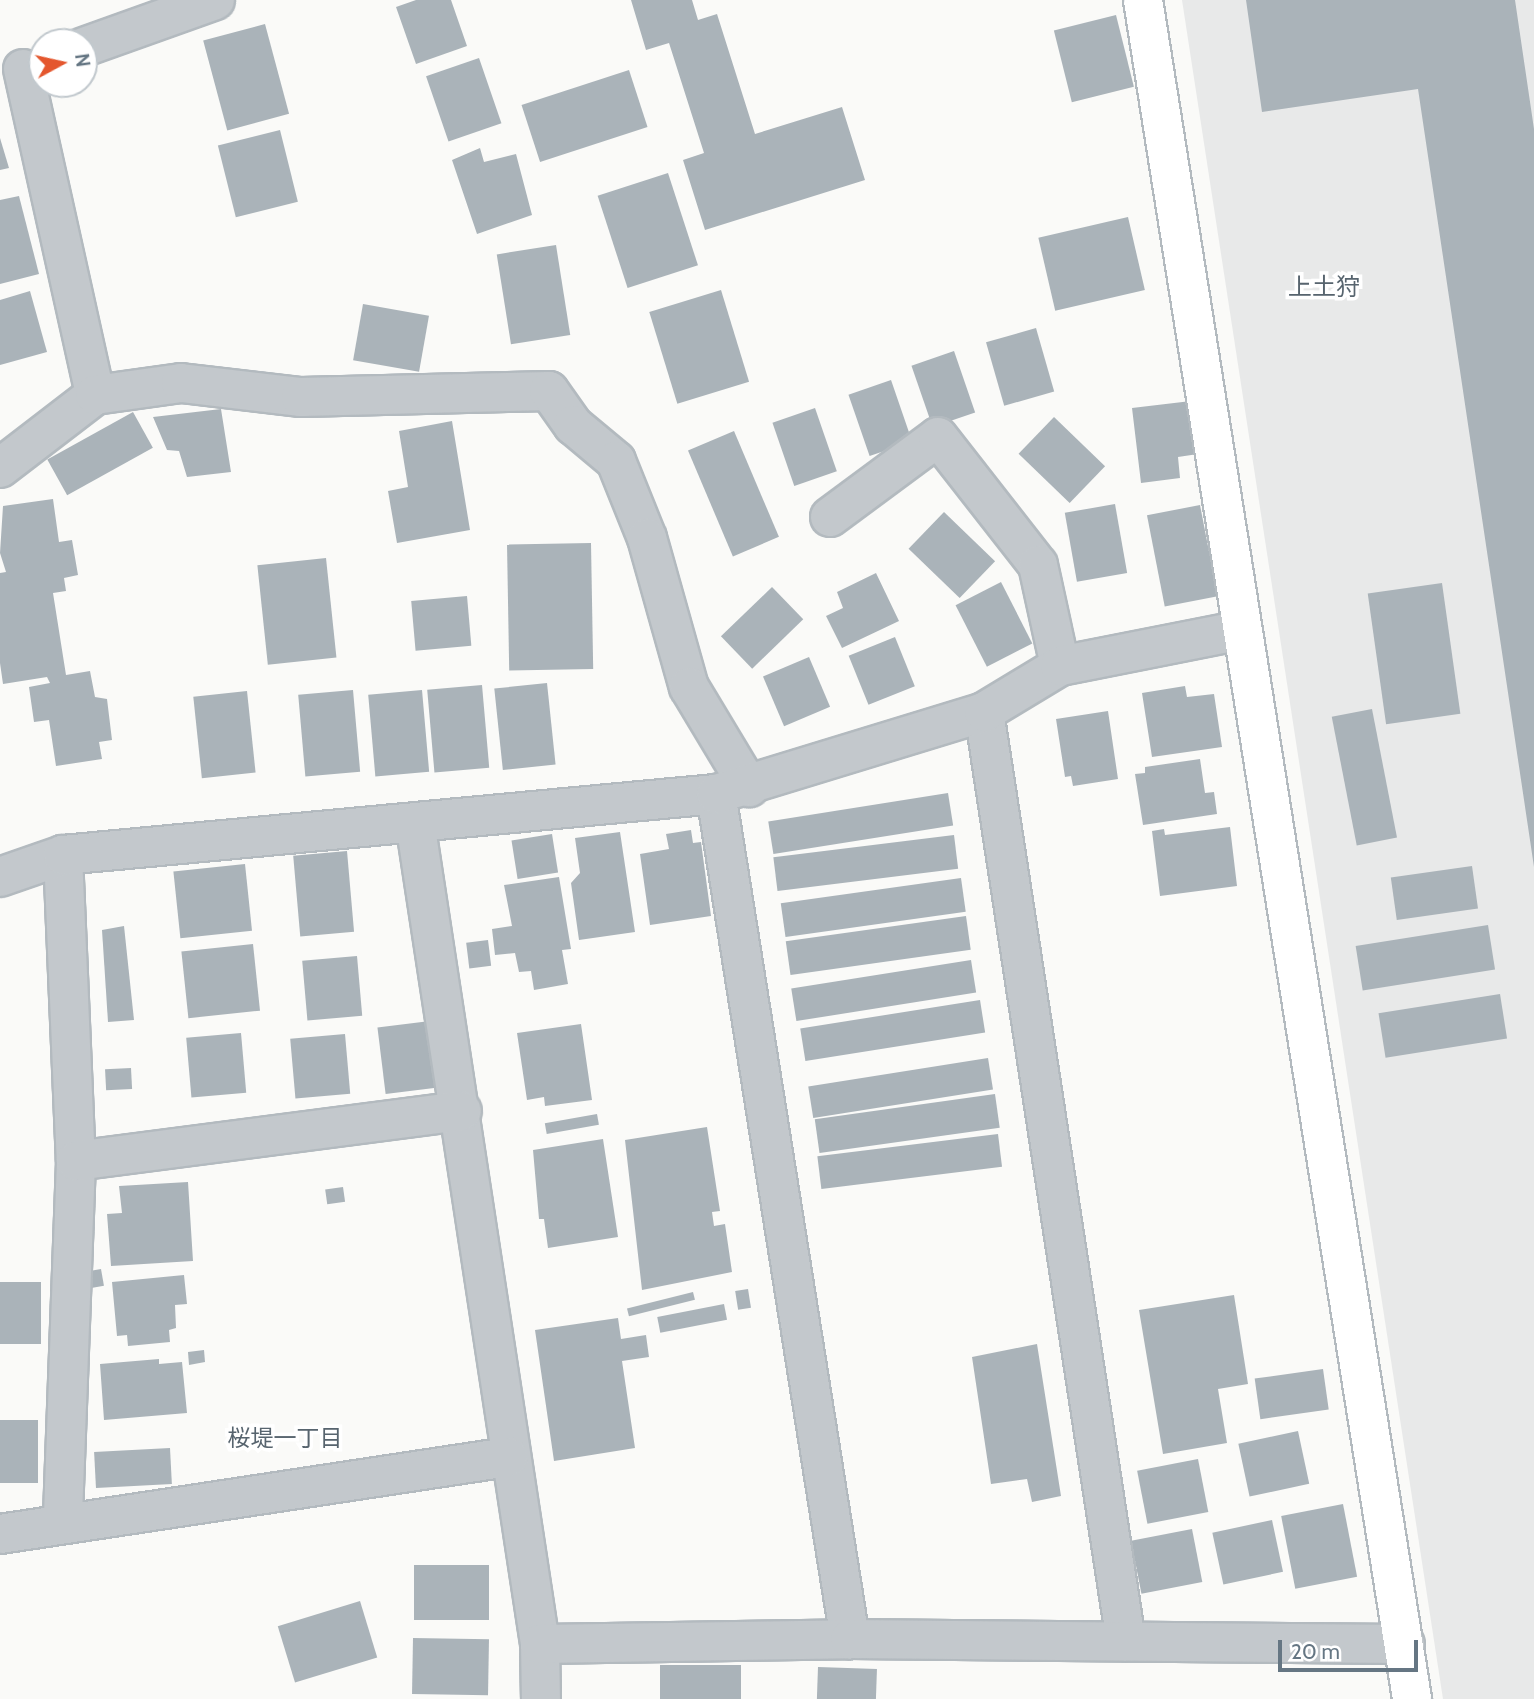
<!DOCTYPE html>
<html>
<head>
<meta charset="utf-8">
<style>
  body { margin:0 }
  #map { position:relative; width:1534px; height:1699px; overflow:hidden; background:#fafaf8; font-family:Cabin,"Noto Sans JP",sans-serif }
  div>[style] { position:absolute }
  .built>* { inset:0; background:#e8e9e9 }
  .building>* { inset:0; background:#aab3b9; transform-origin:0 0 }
  .roads { filter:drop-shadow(2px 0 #b3babf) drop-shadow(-2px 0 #b3babf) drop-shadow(0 2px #b3babf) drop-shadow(0 -2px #b3babf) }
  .street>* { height:38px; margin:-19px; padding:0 19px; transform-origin:19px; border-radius:19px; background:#c3c8cc }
  .secondary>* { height:38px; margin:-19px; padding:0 19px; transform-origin:19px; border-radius:19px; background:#fff }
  span { translate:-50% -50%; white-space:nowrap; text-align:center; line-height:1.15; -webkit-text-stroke:7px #fff; paint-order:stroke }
  .neighbourhood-label { font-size:23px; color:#57646e }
  .quarter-label { font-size:24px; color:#57646e }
  .north { position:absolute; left:28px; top:28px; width:70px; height:70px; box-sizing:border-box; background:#fff; border:2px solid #c1c8cd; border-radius:50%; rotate:82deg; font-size:19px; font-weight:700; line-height:28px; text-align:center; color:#657683 }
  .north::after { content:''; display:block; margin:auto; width:24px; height:32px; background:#e4572e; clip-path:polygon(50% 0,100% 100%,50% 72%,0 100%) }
  .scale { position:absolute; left:1278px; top:1640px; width:140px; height:32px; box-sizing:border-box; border:4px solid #657683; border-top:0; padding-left:9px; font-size:21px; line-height:24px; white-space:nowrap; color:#657683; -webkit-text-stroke:5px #fff; paint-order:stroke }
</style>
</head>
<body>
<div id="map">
  <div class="built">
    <div style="clip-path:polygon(1182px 0,1534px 0,1534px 1699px,1443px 1699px)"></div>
  </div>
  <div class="building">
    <div style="clip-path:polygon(416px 0,451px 0,467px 46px,416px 64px,396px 7px)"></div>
    <div style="clip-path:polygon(631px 0,692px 0,698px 20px,717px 14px,755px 134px,842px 107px,865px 180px,705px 230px,683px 160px,704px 153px,669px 43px,646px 50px)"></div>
    <div style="clip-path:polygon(1246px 0,1515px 0,1534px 129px,1534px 867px,1418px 89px,1262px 112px)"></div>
    <div style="left:1116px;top:15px;width:74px;height:64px;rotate:76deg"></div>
    <div style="left:265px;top:24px;width:93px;height:64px;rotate:75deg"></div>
    <div style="left:479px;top:58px;width:69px;height:56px;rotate:71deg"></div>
    <div style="left:629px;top:70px;width:60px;height:113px;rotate:72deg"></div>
    <div style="left:280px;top:130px;width:74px;height:64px;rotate:76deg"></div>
    <div style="clip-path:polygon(0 138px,9px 168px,0 170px)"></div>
    <div style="clip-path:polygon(480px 148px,484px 162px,516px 154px,532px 215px,477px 234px,452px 160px)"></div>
    <div style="left:668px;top:173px;width:97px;height:74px;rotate:72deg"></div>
    <div style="clip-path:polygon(19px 196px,39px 274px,0 284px,0 200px)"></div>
    <div style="left:1128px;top:217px;width:75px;height:92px;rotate:77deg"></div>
    <div style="left:556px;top:245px;width:91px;height:60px;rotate:81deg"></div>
    <div style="left:721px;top:290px;width:96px;height:75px;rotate:73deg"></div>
    <div style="clip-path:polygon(30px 291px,47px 352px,0 365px,0 300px)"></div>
    <div style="left:363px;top:304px;width:67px;height:57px;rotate:10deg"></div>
    <div style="left:1036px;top:328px;width:66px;height:52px;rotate:74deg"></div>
    <div style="left:954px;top:351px;width:65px;height:45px;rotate:71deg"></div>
    <div style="left:891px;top:380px;width:65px;height:45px;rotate:71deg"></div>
    <div style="clip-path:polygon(1191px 401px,1198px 454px,1178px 457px,1180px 478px,1141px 483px,1132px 408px)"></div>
    <div style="left:815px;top:408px;width:67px;height:45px;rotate:71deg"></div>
    <div style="clip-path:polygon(221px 409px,231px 472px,187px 477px,179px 451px,167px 450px,153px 417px)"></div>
    <div style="left:133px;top:412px;width:41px;height:98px;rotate:61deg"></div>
    <div style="left:1054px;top:417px;width:71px;height:51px;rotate:44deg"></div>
    <div style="clip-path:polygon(452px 421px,470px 530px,397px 543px,388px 491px,408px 487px,399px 431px)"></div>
    <div style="left:734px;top:431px;width:115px;height:50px;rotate:67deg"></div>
    <div style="clip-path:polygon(53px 499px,59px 542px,72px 540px,78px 575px,64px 578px,66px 591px,53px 593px,66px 675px,90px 671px,95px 697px,107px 699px,112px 740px,99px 742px,102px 759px,56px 766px,49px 720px,34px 722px,29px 687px,50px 683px,47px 677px,3px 684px,0 663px,0 573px,6px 572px,0 553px,3px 506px)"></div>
    <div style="left:1115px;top:504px;width:70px;height:51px;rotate:80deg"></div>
    <div style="left:1200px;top:505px;width:93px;height:54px;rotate:79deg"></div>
    <div style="left:944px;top:512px;width:71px;height:51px;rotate:44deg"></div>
    <div style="left:591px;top:543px;width:126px;height:84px;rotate:89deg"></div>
    <div style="left:326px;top:558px;width:100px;height:69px;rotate:84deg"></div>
    <div style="clip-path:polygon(876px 573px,899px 621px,842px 648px,826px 616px,843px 608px,837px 592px)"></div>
    <div style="left:1001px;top:582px;width:69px;height:51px;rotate:63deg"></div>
    <div style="left:1442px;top:583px;width:132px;height:75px;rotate:82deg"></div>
    <div style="left:772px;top:587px;width:45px;height:71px;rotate:46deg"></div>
    <div style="left:467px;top:596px;width:50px;height:56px;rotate:85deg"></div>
    <div style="left:895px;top:637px;width:53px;height:50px;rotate:68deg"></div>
    <div style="left:809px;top:657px;width:54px;height:50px;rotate:67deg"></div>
    <div style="left:547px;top:683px;width:82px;height:53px;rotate:84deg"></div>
    <div style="left:482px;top:685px;width:83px;height:55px;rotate:85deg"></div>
    <div style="clip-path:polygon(1185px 686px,1187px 697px,1214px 694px,1222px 747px,1152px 757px,1142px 693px)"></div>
    <div style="left:353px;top:690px;width:82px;height:55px;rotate:85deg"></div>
    <div style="left:422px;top:690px;width:82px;height:54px;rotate:85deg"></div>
    <div style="left:247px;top:691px;width:82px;height:54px;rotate:84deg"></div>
    <div style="left:1372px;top:709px;width:131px;height:41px;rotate:79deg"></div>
    <div style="clip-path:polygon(1108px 711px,1118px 779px,1073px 786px,1071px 776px,1065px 777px,1056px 719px)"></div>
    <div style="clip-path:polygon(1200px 759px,1205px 793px,1214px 792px,1217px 814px,1143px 825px,1135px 774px,1145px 773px,1145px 767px)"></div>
    <div style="left:948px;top:793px;width:33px;height:182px;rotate:81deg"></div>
    <div style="clip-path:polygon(1230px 827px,1237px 886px,1160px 896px,1152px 831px,1164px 829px,1165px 835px)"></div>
    <div style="clip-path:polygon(691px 830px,693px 843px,701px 842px,711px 916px,650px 925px,640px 854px,669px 849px,666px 834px)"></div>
    <div style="clip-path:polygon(620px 832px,635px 932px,579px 940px,571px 883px,580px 873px,575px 838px)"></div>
    <div style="left:552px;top:834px;width:39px;height:41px;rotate:81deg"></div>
    <div style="left:954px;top:835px;width:34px;height:182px;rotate:83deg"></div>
    <div style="left:347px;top:851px;width:81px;height:54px;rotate:85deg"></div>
    <div style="left:245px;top:864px;width:67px;height:72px;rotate:84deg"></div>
    <div style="left:1472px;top:866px;width:43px;height:82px;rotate:82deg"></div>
    <div style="clip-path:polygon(559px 877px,571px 949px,562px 950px,568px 984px,534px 990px,531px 971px,519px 972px,515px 953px,495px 955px,492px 929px,512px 926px,504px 885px)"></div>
    <div style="left:961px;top:878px;width:34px;height:182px;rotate:82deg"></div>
    <div style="left:966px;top:916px;width:34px;height:182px;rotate:82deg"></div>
    <div style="left:1488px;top:925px;width:45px;height:134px;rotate:81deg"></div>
    <div style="clip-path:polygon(124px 926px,134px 1020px,108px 1022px,102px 930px)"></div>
    <div style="left:488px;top:940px;width:26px;height:22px;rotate:83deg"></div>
    <div style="left:253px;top:944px;width:67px;height:72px;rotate:84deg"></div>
    <div style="left:357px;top:956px;width:60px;height:55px;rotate:85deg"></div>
    <div style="left:971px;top:960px;width:33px;height:182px;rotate:81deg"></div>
    <div style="left:1500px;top:994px;width:45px;height:123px;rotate:81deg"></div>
    <div style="left:980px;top:1000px;width:33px;height:182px;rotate:81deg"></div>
    <div style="left:438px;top:1020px;width:67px;height:61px;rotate:83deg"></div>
    <div style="clip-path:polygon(581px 1024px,592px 1100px,545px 1106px,544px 1097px,527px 1100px,517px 1033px)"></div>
    <div style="left:241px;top:1033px;width:60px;height:55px;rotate:85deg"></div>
    <div style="left:345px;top:1034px;width:60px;height:55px;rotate:85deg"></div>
    <div style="left:988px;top:1058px;width:32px;height:182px;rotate:81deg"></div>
    <div style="left:131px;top:1068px;width:21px;height:26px;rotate:87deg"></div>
    <div style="left:995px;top:1094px;width:34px;height:182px;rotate:82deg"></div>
    <div style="left:597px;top:1114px;width:11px;height:53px;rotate:80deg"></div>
    <div style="clip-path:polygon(707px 1127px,720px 1211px,712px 1212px,714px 1226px,725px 1224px,732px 1272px,642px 1290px,625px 1140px)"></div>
    <div style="left:998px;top:1134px;width:33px;height:182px;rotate:83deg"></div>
    <div style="clip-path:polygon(603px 1139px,618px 1237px,548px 1248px,544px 1219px,539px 1219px,533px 1150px)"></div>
    <div style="clip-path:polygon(188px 1182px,193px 1261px,111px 1266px,107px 1214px,122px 1213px,119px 1186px)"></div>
    <div style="left:343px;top:1187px;width:15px;height:18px;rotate:82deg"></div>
    <div style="left:101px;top:1269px;width:17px;height:20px;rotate:80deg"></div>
    <div style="clip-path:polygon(184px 1275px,187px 1304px,175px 1305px,176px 1328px,169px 1330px,170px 1342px,128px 1346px,127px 1335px,117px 1336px,112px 1282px)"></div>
    <div style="left:0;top:1282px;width:41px;height:62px"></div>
    <div style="left:748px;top:1289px;width:19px;height:13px;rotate:81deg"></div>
    <div style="left:693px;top:1292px;width:8px;height:68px;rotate:76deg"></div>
    <div style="clip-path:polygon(1234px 1295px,1248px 1384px,1218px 1389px,1227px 1443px,1163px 1454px,1139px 1310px)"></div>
    <div style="left:724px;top:1304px;width:16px;height:68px;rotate:79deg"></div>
    <div style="clip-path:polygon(618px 1318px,621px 1339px,646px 1335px,649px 1357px,622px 1361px,635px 1448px,554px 1461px,535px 1330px)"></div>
    <div style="clip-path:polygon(1037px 1344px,1061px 1496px,1032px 1502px,1027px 1479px,991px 1484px,972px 1357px)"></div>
    <div style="clip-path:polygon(204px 1350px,205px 1362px,189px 1365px,188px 1352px)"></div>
    <div style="clip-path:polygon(159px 1359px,159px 1364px,182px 1362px,187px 1413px,104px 1420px,100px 1364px)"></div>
    <div style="left:1323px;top:1369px;width:41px;height:69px;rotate:82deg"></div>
    <div style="left:0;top:1420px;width:38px;height:63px"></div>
    <div style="left:1298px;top:1431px;width:54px;height:61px;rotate:78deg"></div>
    <div style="left:170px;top:1448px;width:36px;height:76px;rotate:87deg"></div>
    <div style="left:1198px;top:1459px;width:54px;height:62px;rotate:79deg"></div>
    <div style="left:1343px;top:1504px;width:74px;height:63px;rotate:79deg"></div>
    <div style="left:1272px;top:1520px;width:53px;height:61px;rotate:78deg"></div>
    <div style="left:1192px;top:1529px;width:54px;height:62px;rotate:79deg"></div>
    <div style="left:414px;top:1565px;width:75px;height:55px"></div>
    <div style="left:360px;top:1601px;width:59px;height:86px;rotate:73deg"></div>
    <div style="left:413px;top:1638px;width:76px;height:56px;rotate:1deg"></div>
    <div style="left:741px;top:1665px;width:34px;height:81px;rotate:90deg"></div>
    <div style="left:818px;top:1667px;width:59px;height:32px;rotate:2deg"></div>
  </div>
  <div class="roads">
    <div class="street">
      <div style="left:84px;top:47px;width:139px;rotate:-19.7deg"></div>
      <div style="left:23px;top:69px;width:334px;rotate:77.5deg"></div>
      <div style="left:0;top:468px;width:120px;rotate:-37.5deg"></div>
      <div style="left:95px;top:395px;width:87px;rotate:-7.9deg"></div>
      <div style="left:181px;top:383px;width:121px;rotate:6.7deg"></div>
      <div style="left:301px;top:397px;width:248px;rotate:-1.4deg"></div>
      <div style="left:549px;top:391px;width:42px;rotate:54.8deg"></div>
      <div style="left:573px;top:425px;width:56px;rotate:39.9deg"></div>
      <div style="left:616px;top:461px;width:83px;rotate:68.1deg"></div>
      <div style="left:647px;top:538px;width:155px;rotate:74.3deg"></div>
      <div style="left:689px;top:687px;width:117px;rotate:59deg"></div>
      <div style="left:830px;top:517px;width:134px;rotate:-36.5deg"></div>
      <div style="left:938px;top:437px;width:162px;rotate:52deg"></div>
      <div style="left:1038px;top:565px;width:103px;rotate:77.7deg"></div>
      <div style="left:984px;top:712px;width:940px;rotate:81.31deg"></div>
      <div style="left:716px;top:794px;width:856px;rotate:80.99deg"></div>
      <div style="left:415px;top:822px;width:831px;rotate:81.35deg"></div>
      <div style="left:540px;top:1644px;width:55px;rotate:89deg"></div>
      <div style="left:63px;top:855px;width:306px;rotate:87.6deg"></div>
      <div style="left:76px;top:1161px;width:361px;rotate:92.1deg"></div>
      <div style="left:0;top:877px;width:67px;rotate:-19.2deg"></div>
      <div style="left:63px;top:855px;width:656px;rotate:-5.34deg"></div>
      <div style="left:716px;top:794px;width:280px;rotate:-17deg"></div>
      <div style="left:984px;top:712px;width:89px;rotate:-31.2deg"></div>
      <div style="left:1060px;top:666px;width:185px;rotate:-11.2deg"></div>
      <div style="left:76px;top:1161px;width:389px;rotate:-7.4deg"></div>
      <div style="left:0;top:1534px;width:514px;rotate:-8.62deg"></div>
      <div style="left:540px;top:1644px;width:310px;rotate:-0.9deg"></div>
      <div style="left:850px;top:1639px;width:555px;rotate:0.52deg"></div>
    </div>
    <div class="secondary">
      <div style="left:1143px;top:0;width:1720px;rotate:81deg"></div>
    </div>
  </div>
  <div class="neighbourhood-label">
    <span style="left:285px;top:1438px">桜堤一丁目</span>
  </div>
  <div class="quarter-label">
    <span style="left:1324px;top:287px">上土狩</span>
  </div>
  <div class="north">N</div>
  <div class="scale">20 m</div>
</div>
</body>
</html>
